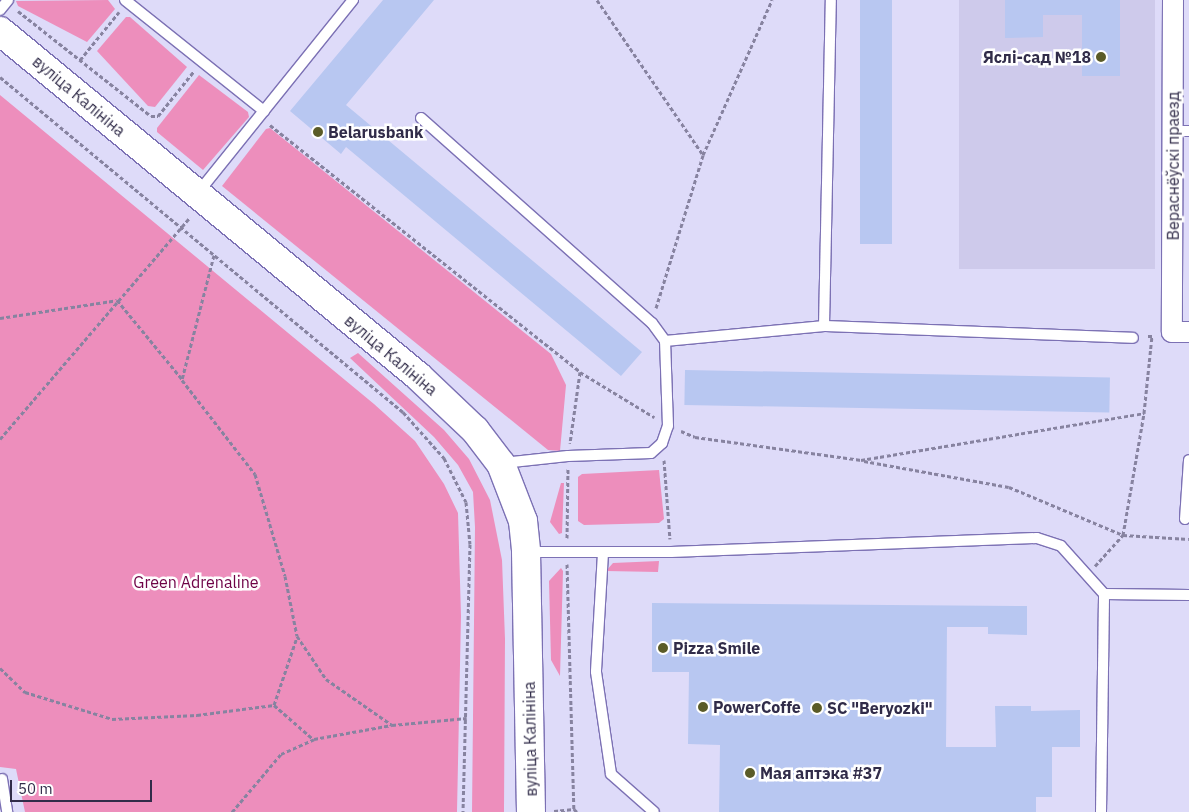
<!DOCTYPE html>
<html>
<head>
<meta charset="utf-8">
<style>
  body { margin:0 }
  #map { position:relative; width:1189px; height:812px; overflow:hidden; background:#dedbf9; font-family:"IBM Plex Sans",sans-serif }
  div>[style] { position:absolute }
  .built>* { inset:0; background:#cecaeb; transform-origin:0 0 }
  .green>* { inset:0; background:#ed8ebc }
  .building>* { inset:0; background:#b8c7f1; transform-origin:0 0 }
  .path>* { height:3px; margin-top:-1.5px; transform-origin:0; background:repeating-linear-gradient(90deg,#8783a0 0 4px,transparent 0 6.5px) }
  .roads { filter:drop-shadow(1px 0 #7c71b4) drop-shadow(-1px 0 #7c71b4) drop-shadow(0 1px #7c71b4) drop-shadow(0 -1px #7c71b4) }
  .lane>* { height:10px; margin:-5px; padding:0 5px; transform-origin:5px; border-radius:5px; background:#fff }
  .street>* { height:20px; margin:-10px; padding:0 10px; transform-origin:10px; border-radius:10px; background:#fff }
  .secondary>* { height:28px; margin:-14px; padding:0 14px; transform-origin:14px; border-radius:14px; background:#fff }
  .dots>* { width:14px; height:14px; translate:-50% -50%; box-sizing:border-box; border:2px solid #fff; border-radius:50% }
  span { translate:-50% -50%; white-space:nowrap; text-align:center; line-height:1.15; -webkit-text-stroke:5px #fff; paint-order:stroke }
  .poi-label { font-size:16px; color:#312c49; font-weight:700 }
  .right { translate:-100% -50%; text-align:right }
  .left { translate:0 -50%; text-align:left }
  .street-label { font-size:16px; color:#312c49 }
  .park-label { font-size:16px; color:#6e0246 }
  .scale { position:absolute; left:10px; top:780px; width:142px; height:22px; box-sizing:border-box; border:2px solid #312c49; border-top:0; padding-left:6px; font-size:15px; line-height:18px; white-space:nowrap; color:#312c49; -webkit-text-stroke:4px #fff; paint-order:stroke }
</style>
</head>
<body>
<div id="map">
  <div class="built">
    <div style="left:959px;top:0;width:196px;height:269px"></div>
  </div>
  <div class="green">
    <div style="clip-path:polygon(108px 0,115px 9px,87px 42px,18px 6px,16px 1px)"></div>
    <div style="clip-path:polygon(126px 17px,130px 17px,187px 67px,155px 107px,148px 106px,97px 51px)"></div>
    <div style="clip-path:polygon(199px 75px,248px 112px,249px 117px,203px 170px,157px 132px,157px 128px)"></div>
    <div style="clip-path:polygon(0 95px,374px 404px,415px 441px,444px 484px,458px 513px,461px 616px,457px 812px,25px 812px,16px 769px,0 767px)"></div>
    <div style="clip-path:polygon(270px 128px,551px 354px,566px 385px,560px 451px,548px 450px,222px 186px,266px 129px)"></div>
    <div style="clip-path:polygon(358px 353px,444px 430px,469px 459px,490px 500px,502px 560px,505px 639px,504px 812px,472px 812px,475px 527px,473px 492px,458px 465px,434px 437px,350px 358px)"></div>
    <div style="clip-path:polygon(659px 470px,664px 519px,659px 523px,584px 525px,578px 521px,578px 477px,582px 474px)"></div>
    <div style="clip-path:polygon(561px 483px,564px 483px,562px 533px,559px 534px,550px 522px)"></div>
    <div style="clip-path:polygon(659px 561px,658px 572px,606px 571px,613px 563px)"></div>
    <div style="clip-path:polygon(561px 568px,563px 571px,560px 676px,551px 660px,549px 581px)"></div>
  </div>
  <div class="building">
    <div style="clip-path:polygon(383px 0,434px 0,346px 105px,642px 352px,621px 376px,346px 147px,341px 154px,290px 111px)"></div>
    <div style="left:860px;top:0;width:32px;height:244px"></div>
    <div style="clip-path:polygon(1005px 0,1120px 0,1120px 76px,1082px 76px,1082px 15px,1043px 15px,1043px 37px,1005px 38px)"></div>
    <div style="left:685px;top:370px;width:425px;height:35px;rotate:1deg"></div>
    <div style="clip-path:polygon(652px 603px,1027px 606px,1027px 635px,988px 634px,988px 627px,947px 627px,946px 747px,996px 747px,995px 706px,1031px 706px,1031px 711px,1080px 710px,1080px 747px,1052px 747px,1052px 797px,1036px 797px,1036px 812px,719px 812px,720px 745px,688px 744px,689px 672px,652px 672px)"></div>
  </div>
  <div class="path">
    <div style="left:597px;top:0;width:188px;rotate:55.6deg"></div>
    <div style="left:18px;top:11px;width:169px;rotate:38.3deg"></div>
    <div style="left:151px;top:116px;width:7px"></div>
    <div style="left:158px;top:116px;width:58px;rotate:-51.3deg"></div>
    <div style="left:80px;top:60px;width:62px;rotate:-50.9deg"></div>
    <div style="left:0;top:77px;width:524px;rotate:39.74deg"></div>
    <div style="left:403px;top:412px;width:62px;rotate:48.3deg"></div>
    <div style="left:444px;top:458px;width:49px;rotate:63.4deg"></div>
    <div style="left:466px;top:502px;width:42px;rotate:84.6deg"></div>
    <div style="left:470px;top:544px;width:268px;rotate:91.5deg"></div>
    <div style="left:270px;top:125px;width:396px;rotate:38.5deg"></div>
    <div style="left:580px;top:372px;width:72px;rotate:98deg"></div>
    <div style="left:214px;top:255px;width:129px;rotate:104.4deg"></div>
    <div style="left:182px;top:380px;width:119px;rotate:52.2deg"></div>
    <div style="left:255px;top:474px;width:106px;rotate:73.6deg"></div>
    <div style="left:285px;top:576px;width:61px;rotate:78.7deg"></div>
    <div style="left:297px;top:636px;width:52px;rotate:56deg"></div>
    <div style="left:326px;top:679px;width:80px;rotate:34.9deg"></div>
    <div style="left:392px;top:725px;width:75px;rotate:-5.3deg"></div>
    <div style="left:656px;top:308px;width:160px;rotate:-72.9deg"></div>
    <div style="left:703px;top:155px;width:170px;rotate:-66deg"></div>
    <div style="left:0;top:318px;width:118px;rotate:-8.7deg"></div>
    <div style="left:117px;top:300px;width:102px;rotate:50.6deg"></div>
    <div style="left:580px;top:372px;width:87px;rotate:31.3deg"></div>
    <div style="left:681px;top:431px;width:15px;rotate:23deg"></div>
    <div style="left:695px;top:437px;width:168px;rotate:7.9deg"></div>
    <div style="left:861px;top:460px;width:287px;rotate:-9.4deg"></div>
    <div style="left:1144px;top:413px;width:77px;rotate:-84.1deg"></div>
    <div style="left:1152px;top:336px;width:6px;rotate:180deg"></div>
    <div style="left:0;top:439px;width:292px;rotate:-49.4deg"></div>
    <div style="left:664px;top:460px;width:79px;rotate:85.7deg"></div>
    <div style="left:864px;top:461px;width:147px;rotate:10.2deg"></div>
    <div style="left:1009px;top:487px;width:124px;rotate:22.8deg"></div>
    <div style="left:1123px;top:535px;width:66px;rotate:3.5deg"></div>
    <div style="left:567px;top:538px;width:69px;rotate:-89.2deg"></div>
    <div style="left:567px;top:564px;width:245px;rotate:88.4deg"></div>
    <div style="left:1095px;top:566px;width:42px;rotate:-47.9deg"></div>
    <div style="left:1123px;top:535px;width:124px;rotate:-80.2deg"></div>
    <div style="left:0;top:668px;width:35px;rotate:44deg"></div>
    <div style="left:25px;top:692px;width:91px;rotate:17.2deg"></div>
    <div style="left:112px;top:719px;width:85px;rotate:-2.7deg"></div>
    <div style="left:197px;top:715px;width:78px;rotate:-7.4deg"></div>
    <div style="left:274px;top:705px;width:72px;rotate:-71.3deg"></div>
    <div style="left:274px;top:705px;width:52px;rotate:41.1deg"></div>
    <div style="left:554px;top:811px;width:20px;rotate:-6deg"></div>
    <div style="left:574px;top:809px;width:4px;rotate:45deg"></div>
    <div style="left:232px;top:812px;width:76px;rotate:-49.8deg"></div>
    <div style="left:281px;top:754px;width:36px;rotate:-24deg"></div>
    <div style="left:314px;top:739px;width:79px;rotate:-10.2deg"></div>
  </div>
  <div class="roads">
    <div class="lane">
      <div style="left:125px;top:0;width:178px;rotate:38.6deg"></div>
      <div style="left:0;top:10px;width:13px;rotate:-51deg"></div>
      <div style="left:421px;top:118px;width:309px;rotate:41.6deg"></div>
      <div style="left:652px;top:323px;width:22px;rotate:54deg"></div>
      <div style="left:1173px;top:131px;width:16px"></div>
      <div style="left:197px;top:194px;width:249px;rotate:-51.2deg"></div>
      <div style="left:824px;top:326px;width:309px;rotate:2.2deg"></div>
      <div style="left:503px;top:463px;width:65px;rotate:-6.1deg"></div>
      <div style="left:568px;top:456px;width:83px;rotate:-2.1deg"></div>
      <div style="left:651px;top:453px;width:15px;rotate:-42deg"></div>
      <div style="left:662px;top:443px;width:18px;rotate:-71deg"></div>
      <div style="left:668px;top:426px;width:85px;rotate:-92deg"></div>
      <div style="left:665px;top:341px;width:160px;rotate:-5.4deg"></div>
      <div style="left:824px;top:326px;width:326px;rotate:-88.8deg"></div>
      <div style="left:1185px;top:519px;width:59px;rotate:-86.1deg"></div>
      <div style="left:527px;top:552px;width:144px"></div>
      <div style="left:671px;top:552px;width:366px;rotate:-2.2deg"></div>
      <div style="left:1037px;top:538px;width:25px;rotate:18deg"></div>
      <div style="left:1061px;top:546px;width:64px;rotate:48.1deg"></div>
      <div style="left:1104px;top:594px;width:85px;rotate:0.7deg"></div>
      <div style="left:603px;top:553px;width:119px;rotate:93.4deg"></div>
      <div style="left:596px;top:672px;width:103px;rotate:81.6deg"></div>
      <div style="left:611px;top:774px;width:57px;rotate:41.5deg"></div>
      <div style="left:2px;top:779px;width:33px;rotate:81deg"></div>
      <div style="left:1101px;top:812px;width:218px;rotate:-89.2deg"></div>
    </div>
    <div class="street">
      <div style="left:1173px;top:0;width:332px;rotate:90.2deg"></div>
      <div style="left:1172px;top:332px;width:17px"></div>
    </div>
    <div class="secondary">
      <div style="left:0;top:31px;width:542px;rotate:39.53deg"></div>
      <div style="left:418px;top:376px;width:79px;rotate:43.5deg"></div>
      <div style="left:475px;top:430px;width:43px;rotate:52.6deg"></div>
      <div style="left:501px;top:464px;width:61px;rotate:68.9deg"></div>
      <div style="left:523px;top:521px;width:31px;rotate:84deg"></div>
      <div style="left:526px;top:552px;width:260px;rotate:88.9deg"></div>
    </div>
  </div>
  <div class="dots">
    <div style="left:1101px;top:57px;background:#5a5b28"></div>
    <div style="left:318px;top:132px;background:#5a5b28"></div>
    <div style="left:663px;top:648px;background:#5a5b28"></div>
    <div style="left:703px;top:707px;background:#5a5b28"></div>
    <div style="left:817px;top:708px;background:#5a5b28"></div>
    <div style="left:750px;top:773px;background:#5a5b28"></div>
  </div>
  <div class="poi-label">
    <span class="right" style="left:1091px;top:57px">Яслі-сад №18</span>
    <span class="left" style="left:328px;top:132px">Belarusbank</span>
    <span class="left" style="left:673px;top:648px">Pizza Smile</span>
    <span class="left" style="left:713px;top:707px">PowerCoffe</span>
    <span class="left" style="left:827px;top:708px">SC "Beryozki"</span>
    <span class="left" style="left:760px;top:773px">Мая аптэка #37</span>
  </div>
  <div class="street-label">
    <span style="left:79px;top:96px;rotate:40deg">вуліца Калініна</span>
    <span style="left:1173px;top:166px;rotate:-90deg">Вераснёўскі праезд</span>
    <span style="left:391px;top:355px;rotate:40deg">вуліца Калініна</span>
    <span style="left:530px;top:739px;rotate:-91deg">вуліца Калініна</span>
  </div>
  <div class="park-label">
    <span style="left:196px;top:582px">Green Adrenaline</span>
  </div>
  <div class="scale">50 m</div>
</div>
</body>
</html>
